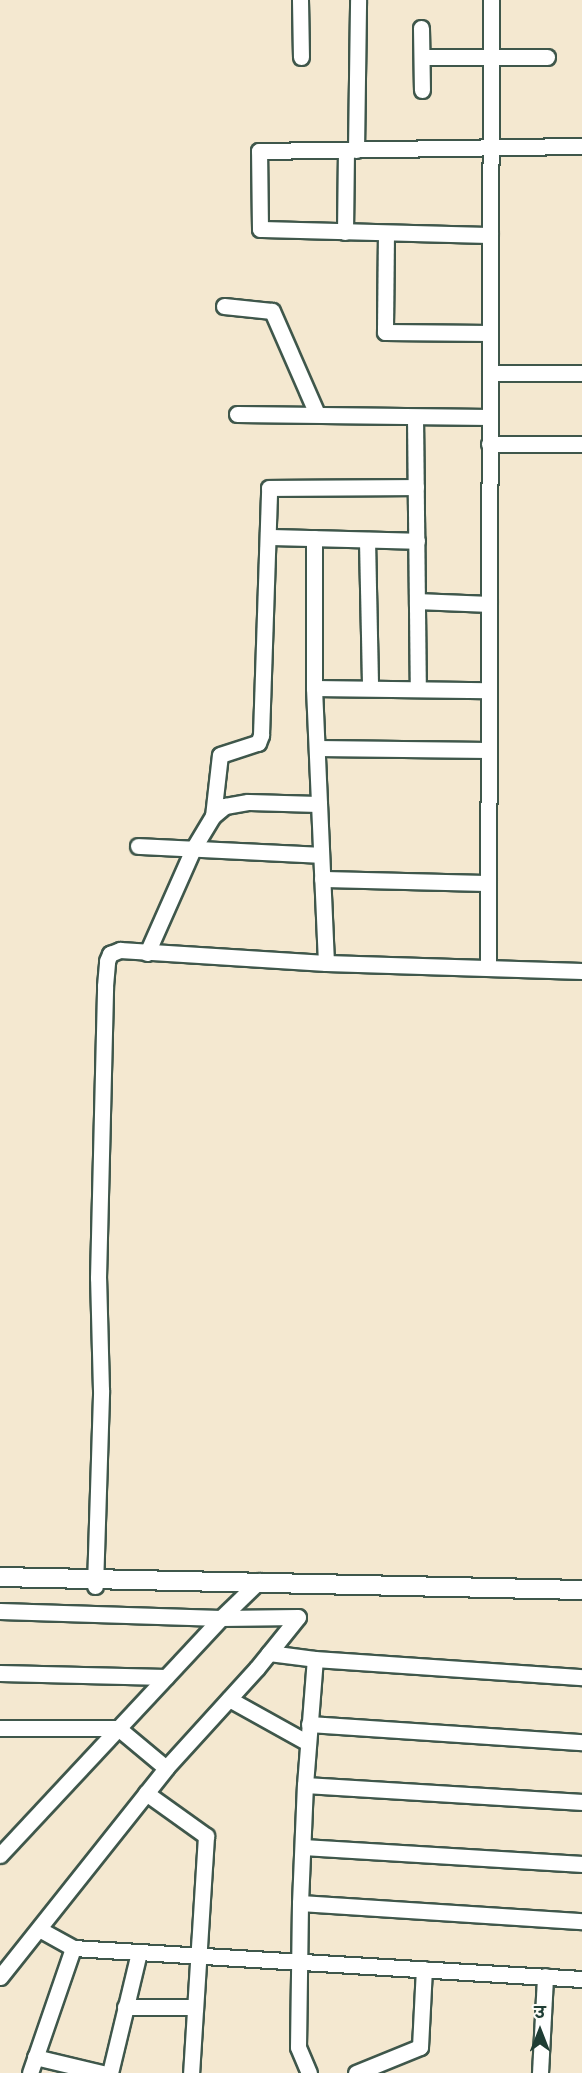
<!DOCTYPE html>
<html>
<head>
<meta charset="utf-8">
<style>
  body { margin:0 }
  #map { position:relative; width:582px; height:2073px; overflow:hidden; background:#f4e8d0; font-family:Caveat,"Playpen Sans Deva",sans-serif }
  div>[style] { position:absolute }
  .roads { filter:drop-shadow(2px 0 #3f574b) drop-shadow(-2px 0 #3f574b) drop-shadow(0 2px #3f574b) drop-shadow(0 -2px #3f574b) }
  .minor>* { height:15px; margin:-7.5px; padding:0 7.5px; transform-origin:7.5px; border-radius:7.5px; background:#fff }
  .major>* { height:18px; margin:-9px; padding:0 9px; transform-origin:9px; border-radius:9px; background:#fff }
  span { translate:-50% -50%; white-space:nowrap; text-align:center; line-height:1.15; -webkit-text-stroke:5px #fdfcf7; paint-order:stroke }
  .north { position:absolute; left:510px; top:2001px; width:60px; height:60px; -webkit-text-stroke:4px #fdfcf7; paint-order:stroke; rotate:0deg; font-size:16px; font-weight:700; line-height:24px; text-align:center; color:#1f3d34 }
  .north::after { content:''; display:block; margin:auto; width:21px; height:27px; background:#1f3d34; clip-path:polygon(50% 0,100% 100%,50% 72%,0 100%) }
</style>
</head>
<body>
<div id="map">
  <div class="roads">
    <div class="minor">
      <div style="left:300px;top:0;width:57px;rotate:89deg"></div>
      <div style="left:421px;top:28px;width:62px;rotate:89.1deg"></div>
      <div style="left:422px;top:57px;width:125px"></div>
      <div style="left:356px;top:150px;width:150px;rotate:-89.2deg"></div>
      <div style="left:345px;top:232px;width:82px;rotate:-89.3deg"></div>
      <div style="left:386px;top:233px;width:99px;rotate:90.6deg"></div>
      <div style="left:385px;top:332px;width:105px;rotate:0.5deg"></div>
      <div style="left:490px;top:235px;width:230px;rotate:-178.5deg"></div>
      <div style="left:260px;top:229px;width:78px;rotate:-90.7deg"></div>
      <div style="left:259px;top:151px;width:323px;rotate:-0.9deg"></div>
      <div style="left:224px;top:306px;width:48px;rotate:5.9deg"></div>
      <div style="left:272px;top:311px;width:112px;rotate:66.4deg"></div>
      <div style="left:490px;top:373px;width:92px"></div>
      <div style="left:237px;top:414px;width:252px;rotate:0.7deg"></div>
      <div style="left:415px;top:417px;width:272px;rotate:89.4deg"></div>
      <div style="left:489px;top:444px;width:93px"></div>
      <div style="left:269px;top:537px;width:148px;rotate:1.5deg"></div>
      <div style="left:314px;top:538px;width:150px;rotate:90deg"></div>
      <div style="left:314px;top:688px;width:275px;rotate:87.5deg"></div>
      <div style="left:367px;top:540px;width:148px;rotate:88.8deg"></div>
      <div style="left:417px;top:601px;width:72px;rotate:2.4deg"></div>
      <div style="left:314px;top:688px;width:174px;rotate:0.7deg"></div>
      <div style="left:317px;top:748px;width:171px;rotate:0.7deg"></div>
      <div style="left:213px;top:816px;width:61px;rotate:-83.5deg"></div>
      <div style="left:220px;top:755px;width:40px;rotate:-18deg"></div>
      <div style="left:258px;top:743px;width:9px;rotate:-69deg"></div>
      <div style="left:261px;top:735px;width:247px;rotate:-88.1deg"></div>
      <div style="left:269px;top:488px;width:147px;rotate:-0.4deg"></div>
      <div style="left:138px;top:846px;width:183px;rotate:2.8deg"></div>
      <div style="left:322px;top:879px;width:166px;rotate:1.4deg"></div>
      <div style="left:147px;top:953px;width:114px;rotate:-66.1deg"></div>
      <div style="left:193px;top:849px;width:39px;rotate:-59deg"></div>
      <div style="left:213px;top:816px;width:16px;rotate:-40deg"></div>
      <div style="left:225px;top:806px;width:23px;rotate:-10deg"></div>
      <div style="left:248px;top:802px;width:71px;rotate:1.6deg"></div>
      <div style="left:488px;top:967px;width:967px;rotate:-89.82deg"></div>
      <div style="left:95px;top:1586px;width:196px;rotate:-88.2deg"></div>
      <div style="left:101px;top:1390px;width:112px;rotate:-91.5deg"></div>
      <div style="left:98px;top:1278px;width:292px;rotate:-88.6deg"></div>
      <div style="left:105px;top:986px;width:25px;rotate:-85deg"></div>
      <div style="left:107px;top:961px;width:8px;rotate:-67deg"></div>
      <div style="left:110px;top:954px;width:11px;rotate:-22deg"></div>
      <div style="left:120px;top:950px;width:206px;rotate:3.6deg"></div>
      <div style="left:326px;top:963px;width:256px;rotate:1.8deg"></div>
      <div style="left:0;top:1611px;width:221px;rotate:1.8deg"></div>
      <div style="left:221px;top:1618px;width:77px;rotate:-0.7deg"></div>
      <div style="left:269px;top:1653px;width:46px;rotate:7.4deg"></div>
      <div style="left:0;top:1673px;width:166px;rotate:1.4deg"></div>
      <div style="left:229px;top:1699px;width:90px;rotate:29.1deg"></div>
      <div style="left:309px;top:1724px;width:274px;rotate:3.8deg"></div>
      <div style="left:0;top:1728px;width:118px"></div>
      <div style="left:118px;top:1728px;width:62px;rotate:39.8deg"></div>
      <div style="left:305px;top:1785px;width:278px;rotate:3.5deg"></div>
      <div style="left:146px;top:1793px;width:74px;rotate:35.6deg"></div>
      <div style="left:206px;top:1836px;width:237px;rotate:93.6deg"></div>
      <div style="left:303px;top:1847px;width:280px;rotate:3.5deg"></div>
      <div style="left:0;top:1855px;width:324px;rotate:-47deg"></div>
      <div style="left:221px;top:1618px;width:53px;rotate:-44.2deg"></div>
      <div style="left:300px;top:1903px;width:283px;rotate:3.7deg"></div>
      <div style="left:39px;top:1929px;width:39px;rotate:29deg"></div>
      <div style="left:0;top:1977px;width:267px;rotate:-51.5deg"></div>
      <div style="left:166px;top:1768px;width:135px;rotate:-47.7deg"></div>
      <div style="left:257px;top:1668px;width:65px;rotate:-51.2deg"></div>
      <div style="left:125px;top:2007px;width:69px"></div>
      <div style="left:35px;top:2057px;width:69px;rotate:13.4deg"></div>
      <div style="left:30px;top:2073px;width:132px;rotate:-71deg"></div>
      <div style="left:73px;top:1948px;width:510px;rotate:3.49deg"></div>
      <div style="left:110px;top:2073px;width:124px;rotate:-76.5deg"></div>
      <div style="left:309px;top:2073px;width:28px;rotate:-113deg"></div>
      <div style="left:298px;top:2047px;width:144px;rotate:-89.2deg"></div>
      <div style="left:300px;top:1903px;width:118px;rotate:-87.6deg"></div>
      <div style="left:305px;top:1785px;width:126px;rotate:-85.5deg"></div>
      <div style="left:315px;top:1659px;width:268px;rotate:3.9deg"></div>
      <div style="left:356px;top:2073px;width:69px;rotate:-22.1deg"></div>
      <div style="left:420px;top:2047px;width:78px;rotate:-87.1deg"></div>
      <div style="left:540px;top:2073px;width:97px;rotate:-87deg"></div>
    </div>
    <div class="major">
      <div style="left:0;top:1577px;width:582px;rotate:1.28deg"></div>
    </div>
  </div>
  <div class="north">उ</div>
</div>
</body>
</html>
